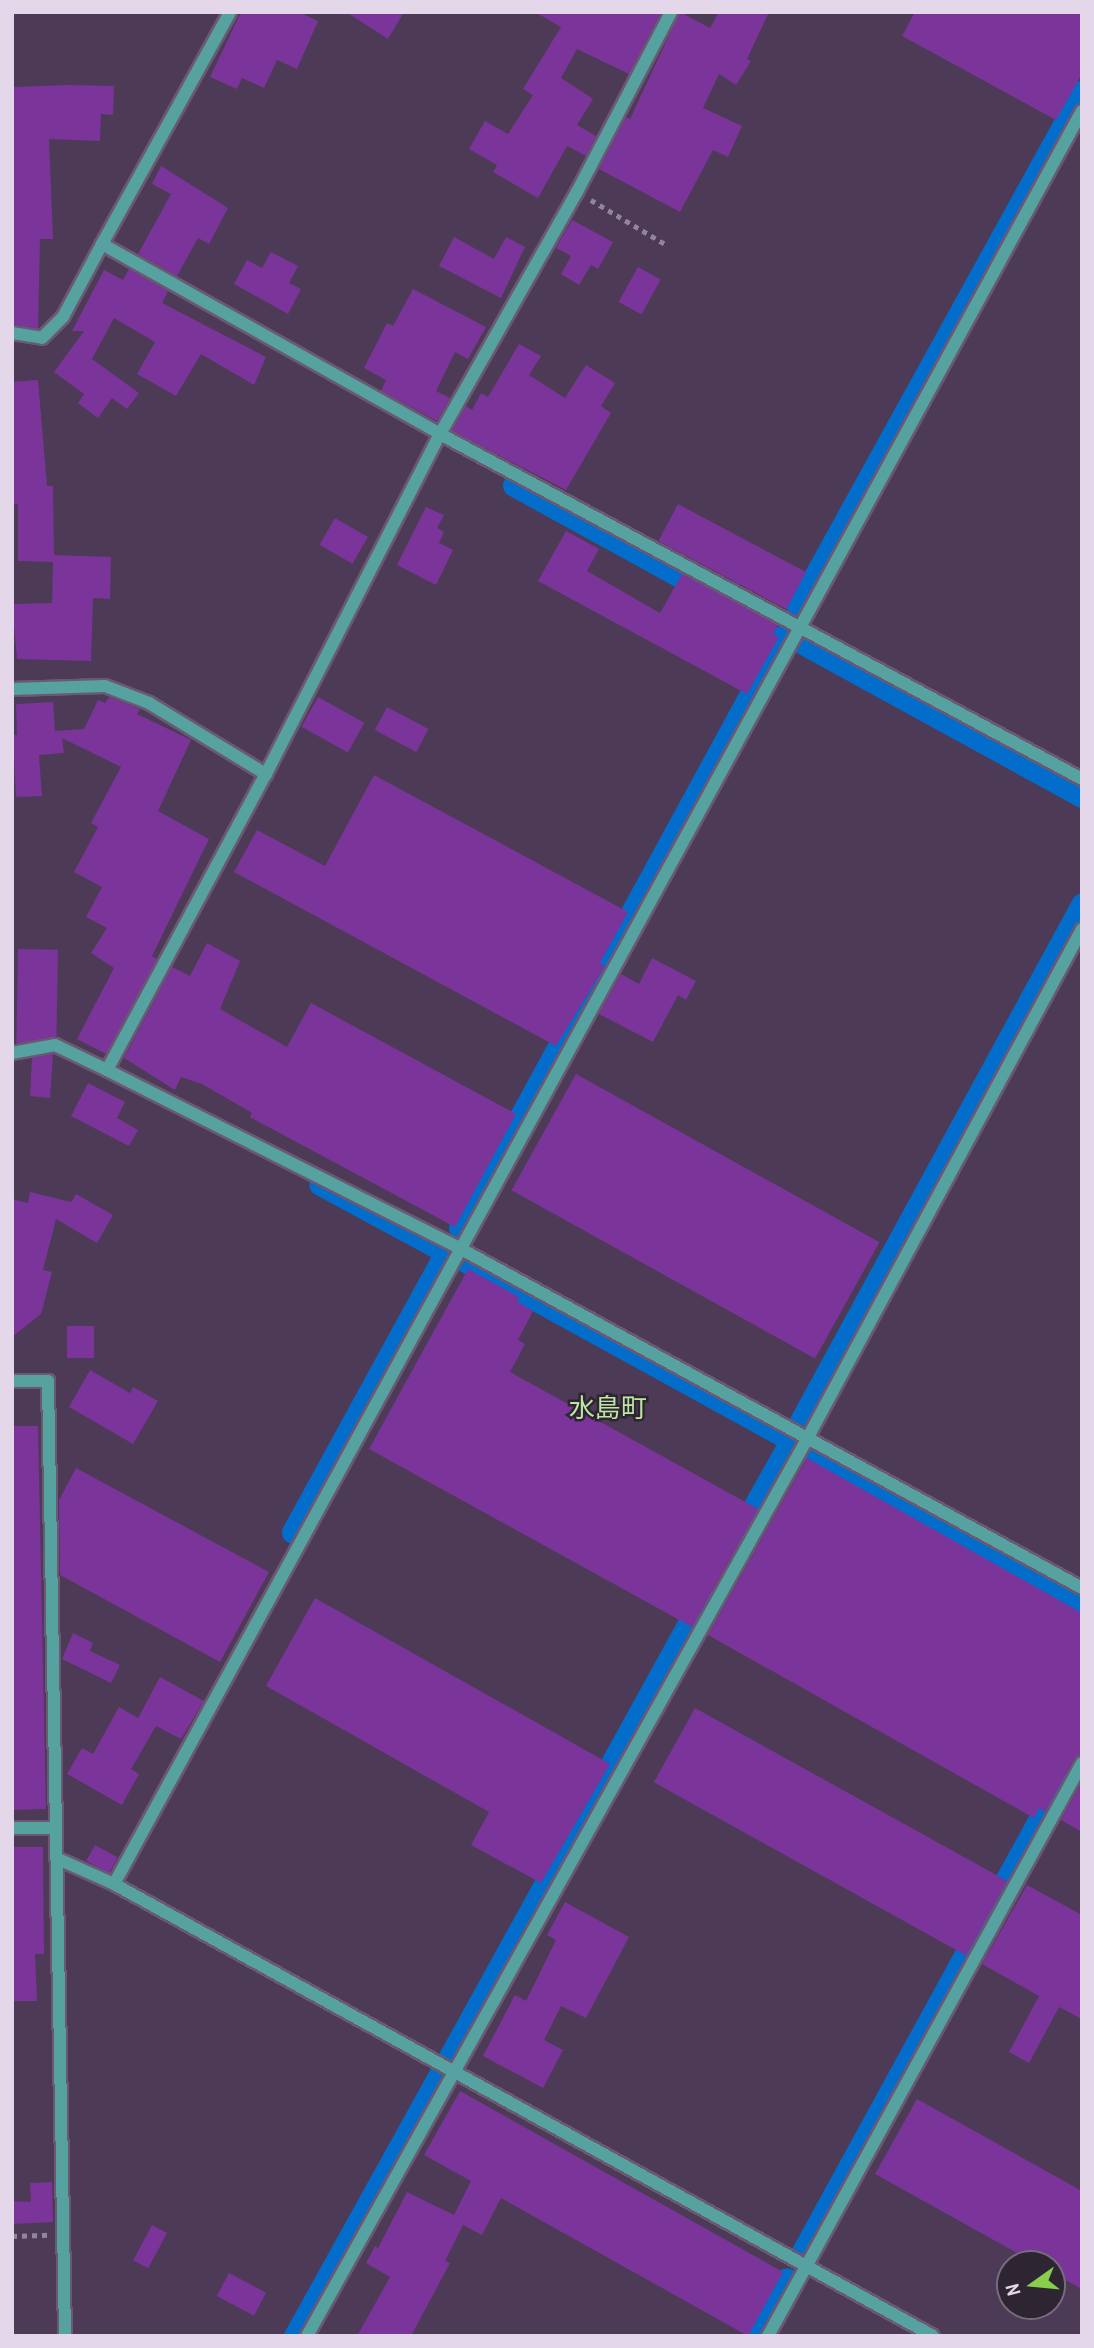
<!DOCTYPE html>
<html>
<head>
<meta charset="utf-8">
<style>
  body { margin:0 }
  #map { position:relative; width:1094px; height:2348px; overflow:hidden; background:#4d3a57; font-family:"Archivo Narrow","Noto Sans JP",sans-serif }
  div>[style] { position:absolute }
  .canal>* { height:23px; margin:-11.5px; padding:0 11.5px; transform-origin:11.5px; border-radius:11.5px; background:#026dcb }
  .building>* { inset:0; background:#7a349a; transform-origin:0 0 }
  .path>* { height:4.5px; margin-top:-2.25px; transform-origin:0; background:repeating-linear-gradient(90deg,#93839b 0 5px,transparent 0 10px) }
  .roads { filter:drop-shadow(2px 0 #6b5974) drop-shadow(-2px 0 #6b5974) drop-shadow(0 2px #6b5974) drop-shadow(0 -2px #6b5974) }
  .minor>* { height:12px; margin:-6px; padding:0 6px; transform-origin:6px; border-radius:6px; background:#56a2a0 }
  span { translate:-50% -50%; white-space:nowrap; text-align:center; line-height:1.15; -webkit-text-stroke:5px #2e2532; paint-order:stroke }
  .quarter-label { font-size:26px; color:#bde6a2 }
  .frame { position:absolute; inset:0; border:14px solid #e3d7e9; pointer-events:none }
  .north { position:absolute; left:996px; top:2250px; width:70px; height:70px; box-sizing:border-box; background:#2e2532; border:2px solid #766c7b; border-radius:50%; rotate:255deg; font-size:19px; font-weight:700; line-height:28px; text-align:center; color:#e3d7e9 }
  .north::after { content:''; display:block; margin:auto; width:24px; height:32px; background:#87cf4b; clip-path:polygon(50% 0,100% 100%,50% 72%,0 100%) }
</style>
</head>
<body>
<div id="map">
  <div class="canal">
    <div style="left:514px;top:485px;width:220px;rotate:28.8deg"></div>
    <div style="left:798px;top:607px;width:588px;rotate:-61.13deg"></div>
    <div style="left:799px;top:641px;width:323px;rotate:28.7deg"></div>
    <div style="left:460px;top:1228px;width:673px;rotate:-61.42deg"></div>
    <div style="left:464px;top:1260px;width:371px;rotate:28.8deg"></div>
    <div style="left:801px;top:1421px;width:588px;rotate:-61.43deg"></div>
    <div style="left:815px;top:1454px;width:306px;rotate:29.3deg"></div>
    <div style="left:293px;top:1532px;width:319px;rotate:-61.3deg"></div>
    <div style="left:446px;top:1252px;width:143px;rotate:-151.6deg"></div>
    <div style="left:739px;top:1534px;width:107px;rotate:-60.8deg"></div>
    <div style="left:446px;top:2064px;width:532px;rotate:-61.12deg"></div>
    <div style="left:800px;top:2257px;width:539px;rotate:-61.3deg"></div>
    <div style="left:295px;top:2336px;width:297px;rotate:-61deg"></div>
    <div style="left:755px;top:2336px;width:65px;rotate:-60.7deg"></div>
  </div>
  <div class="building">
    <div style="clip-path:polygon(241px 12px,299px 12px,318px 21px,297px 69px,277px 60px,264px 88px,242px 78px,237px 89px,210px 77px)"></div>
    <div style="clip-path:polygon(346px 12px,404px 12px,388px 39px)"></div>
    <div style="clip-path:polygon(535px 12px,661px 12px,629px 74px,577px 49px,561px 78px,593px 99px,577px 125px,596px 136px,586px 156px,567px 146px,538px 198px,493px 172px,497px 165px,469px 149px,485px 121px,508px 134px,533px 95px,523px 89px,561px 27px)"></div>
    <div style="clip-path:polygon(680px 12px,710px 28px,719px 12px,769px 12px,747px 59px,751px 61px,736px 85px,719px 74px,703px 108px,742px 126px,728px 157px,713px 150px,680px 212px,599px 169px,626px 117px,630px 119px)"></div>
    <div style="clip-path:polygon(915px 12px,1082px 12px,1082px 74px,1056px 120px,902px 36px)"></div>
    <div style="clip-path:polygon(70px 85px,114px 86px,113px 115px,101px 114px,100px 141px,49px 139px,53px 239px,40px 239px,38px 329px,12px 324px,12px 87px)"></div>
    <div style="clip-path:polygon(161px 166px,228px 208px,209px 244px,198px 238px,177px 276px,138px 254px,171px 194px,152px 184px)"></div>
    <div style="clip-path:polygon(572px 220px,613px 242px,598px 269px,591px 265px,579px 285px,561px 274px,571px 256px,556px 248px)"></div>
    <div style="clip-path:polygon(454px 237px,494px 259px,506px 237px,525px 247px,501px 298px,439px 266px)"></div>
    <div style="clip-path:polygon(271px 252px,298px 266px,289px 283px,301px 289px,288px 314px,234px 284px,247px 260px,262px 268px)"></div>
    <div style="left:638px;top:267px;width:26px;height:40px;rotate:29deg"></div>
    <div style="clip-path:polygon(129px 269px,168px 291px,162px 303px,266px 357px,254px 385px,201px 354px,176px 396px,137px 374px,155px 342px,114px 318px,92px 359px,139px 393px,127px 409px,112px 398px,98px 418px,78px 403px,84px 394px,54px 372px,84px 331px,72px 331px,104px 270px,123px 280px)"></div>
    <div style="clip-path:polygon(413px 289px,486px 327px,468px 359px,455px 352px,436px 391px,450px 398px,437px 421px,381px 391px,386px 380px,364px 368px,387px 323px,393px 326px)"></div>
    <div style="clip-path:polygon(519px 344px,541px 356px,529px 375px,565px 398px,586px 365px,615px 383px,601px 406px,611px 413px,566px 490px,452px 431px,466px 406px,472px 410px,481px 393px,488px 397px)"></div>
    <div style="clip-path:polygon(38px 380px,47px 486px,53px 486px,54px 555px,111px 557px,110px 599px,93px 598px,91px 661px,17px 659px,12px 604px,52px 603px,53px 562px,18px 561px,18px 504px,12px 504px,12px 382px)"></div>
    <div style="left:678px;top:504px;width:145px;height:42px;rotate:28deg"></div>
    <div style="clip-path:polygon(426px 507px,444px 515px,437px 528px,444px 532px,439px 543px,453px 550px,436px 585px,397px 565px)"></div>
    <div style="left:335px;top:518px;width:38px;height:31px;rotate:30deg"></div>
    <div style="clip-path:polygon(566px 531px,599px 549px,587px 571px,660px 613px,682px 574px,778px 625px,773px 634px,779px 637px,747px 694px,538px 581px)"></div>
    <div style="clip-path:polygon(109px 697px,140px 709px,137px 714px,191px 740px,158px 811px,209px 839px,152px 956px,157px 959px,106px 1054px,77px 1039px,114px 968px,91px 953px,107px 928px,86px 917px,102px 887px,74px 872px,98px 827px,91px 823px,121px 767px,62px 738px,64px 753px,39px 755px,42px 796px,16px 797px,13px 735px,17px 735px,16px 704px,53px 702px,55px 731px,84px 729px,98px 700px,105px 703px)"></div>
    <div style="left:318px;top:697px;width:53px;height:34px;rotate:29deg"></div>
    <div style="left:387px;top:707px;width:47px;height:26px;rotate:28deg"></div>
    <div style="clip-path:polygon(374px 775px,628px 912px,600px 963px,605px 966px,556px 1046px,234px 872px,257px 830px,325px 866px)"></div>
    <div style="clip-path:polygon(207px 943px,240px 961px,220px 1009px,287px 1047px,311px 1003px,516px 1114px,455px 1227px,250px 1117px,252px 1113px,202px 1084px,181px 1077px,175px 1090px,124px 1058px,172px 967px,190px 976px)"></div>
    <div style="left:18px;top:949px;width:40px;height:94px;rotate:1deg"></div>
    <div style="clip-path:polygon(652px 958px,696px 981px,686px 1000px,678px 995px,653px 1042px,599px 1014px,621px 974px,639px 984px)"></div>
    <div style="clip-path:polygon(53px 1054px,50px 1098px,30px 1096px,32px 1058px)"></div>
    <div style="left:576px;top:1074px;width:347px;height:133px;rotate:29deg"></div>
    <div style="clip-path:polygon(88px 1083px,125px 1102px,117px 1118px,138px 1130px,129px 1146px,71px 1116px)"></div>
    <div style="clip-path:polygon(30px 1192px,71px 1202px,76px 1194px,113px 1215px,97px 1243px,56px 1219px,43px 1270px,52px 1272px,41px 1314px,12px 1337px,12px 1199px,28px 1203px)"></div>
    <div style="clip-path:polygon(468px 1269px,519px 1297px,517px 1301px,533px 1311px,518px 1340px,525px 1344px,510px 1372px,758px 1509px,692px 1627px,369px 1449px)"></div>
    <div style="left:67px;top:1326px;width:27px;height:32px"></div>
    <div style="clip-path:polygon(90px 1370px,130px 1393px,133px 1387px,158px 1401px,133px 1444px,69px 1407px)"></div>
    <div style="clip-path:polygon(12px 1426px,38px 1426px,46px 1809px,12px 1810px)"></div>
    <div style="clip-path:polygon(807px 1458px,1082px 1613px,1082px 1754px,1074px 1759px,1045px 1812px,1039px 1808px,1034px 1818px,708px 1635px)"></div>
    <div style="clip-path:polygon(76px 1468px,269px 1572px,220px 1662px,60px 1575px,59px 1500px)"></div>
    <div style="clip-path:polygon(315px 1598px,610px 1764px,541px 1883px,471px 1845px,489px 1812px,266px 1686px)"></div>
    <div style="clip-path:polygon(73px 1633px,93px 1643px,90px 1651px,120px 1665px,111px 1683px,62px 1659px)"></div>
    <div style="clip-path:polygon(160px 1677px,204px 1701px,181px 1739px,156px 1726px,131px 1769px,139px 1774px,122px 1805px,67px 1774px,82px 1748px,93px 1754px,119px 1707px,138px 1718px)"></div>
    <div style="left:695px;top:1708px;width:357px;height:85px;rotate:29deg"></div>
    <div style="clip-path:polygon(1082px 1782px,1082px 1832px,1061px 1820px)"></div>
    <div style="left:95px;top:1845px;width:26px;height:18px;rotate:29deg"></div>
    <div style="clip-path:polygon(12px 1847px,43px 1847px,44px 1954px,35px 1954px,37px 2001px,12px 2001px)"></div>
    <div style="clip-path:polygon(1027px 1885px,1082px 1915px,1082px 2019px,1059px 2007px,1029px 2063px,1009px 2052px,1039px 1996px,982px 1964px)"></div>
    <div style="clip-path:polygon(565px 1902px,629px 1937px,586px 2018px,561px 2006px,544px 2040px,563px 2050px,543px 2088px,483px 2056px,515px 1995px,526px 2001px,556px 1940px,547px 1935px)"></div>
    <div style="clip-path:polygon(460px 2091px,783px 2272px,748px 2336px,501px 2198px,482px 2235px,463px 2225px,445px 2261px,450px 2263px,411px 2336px,357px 2336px,390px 2277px,366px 2263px,375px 2246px,378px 2248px,407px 2192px,454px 2215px,471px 2181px,424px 2155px)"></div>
    <div style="clip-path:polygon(917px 2099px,1082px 2191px,1082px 2289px,1052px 2273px,1052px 2264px,1037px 2264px,875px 2174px)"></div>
    <div style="clip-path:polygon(52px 2182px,53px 2222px,12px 2224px,12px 2201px,31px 2202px,30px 2183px)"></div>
    <div style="left:152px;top:2225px;width:17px;height:40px;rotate:28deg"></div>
    <div style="left:229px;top:2273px;width:42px;height:26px;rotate:28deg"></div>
  </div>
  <div class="path">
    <div style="left:591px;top:200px;width:86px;rotate:30.7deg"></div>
    <div style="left:12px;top:2236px;width:38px;rotate:-2deg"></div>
  </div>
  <div class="roads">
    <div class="minor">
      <div style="left:102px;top:244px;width:265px;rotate:-61.1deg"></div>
      <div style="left:12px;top:333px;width:30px;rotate:9deg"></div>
      <div style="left:42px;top:338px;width:30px;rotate:-45deg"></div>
      <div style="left:63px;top:317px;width:83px;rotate:-61.9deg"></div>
      <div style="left:102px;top:244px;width:388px;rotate:29.3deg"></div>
      <div style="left:440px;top:434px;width:729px;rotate:28.25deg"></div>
      <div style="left:12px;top:689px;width:93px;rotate:-1.8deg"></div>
      <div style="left:105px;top:686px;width:47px;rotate:21.1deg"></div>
      <div style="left:149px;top:703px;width:137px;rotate:31.3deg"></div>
      <div style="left:12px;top:1053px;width:44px;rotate:-10.5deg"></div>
      <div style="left:55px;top:1045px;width:58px;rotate:25.7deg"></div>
      <div style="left:107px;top:1070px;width:397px;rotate:26.8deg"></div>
      <div style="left:461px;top:1249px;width:708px;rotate:28.63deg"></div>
      <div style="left:107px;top:1070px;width:336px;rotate:-61.8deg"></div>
      <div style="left:266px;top:774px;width:382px;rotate:-62.9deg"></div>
      <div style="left:440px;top:434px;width:278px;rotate:-60.5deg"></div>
      <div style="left:577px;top:192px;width:203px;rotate:-62.4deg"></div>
      <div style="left:12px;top:1381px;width:36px"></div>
      <div style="left:48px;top:1381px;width:955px;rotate:88.98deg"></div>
      <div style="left:12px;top:1828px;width:44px"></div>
      <div style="left:56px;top:1858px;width:64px;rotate:24.1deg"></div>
      <div style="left:114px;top:1884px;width:935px;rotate:28.89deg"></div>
      <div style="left:114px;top:1884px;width:2020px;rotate:-61.37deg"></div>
      <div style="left:307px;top:2336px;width:1027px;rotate:-60.86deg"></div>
      <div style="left:807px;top:1439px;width:579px;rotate:-61.67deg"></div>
      <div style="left:768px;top:2336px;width:653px;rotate:-61.28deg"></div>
    </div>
  </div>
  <div class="quarter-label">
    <span style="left:608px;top:1408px">水島町</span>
  </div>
  <div class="frame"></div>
  <div class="north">N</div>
</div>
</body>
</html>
